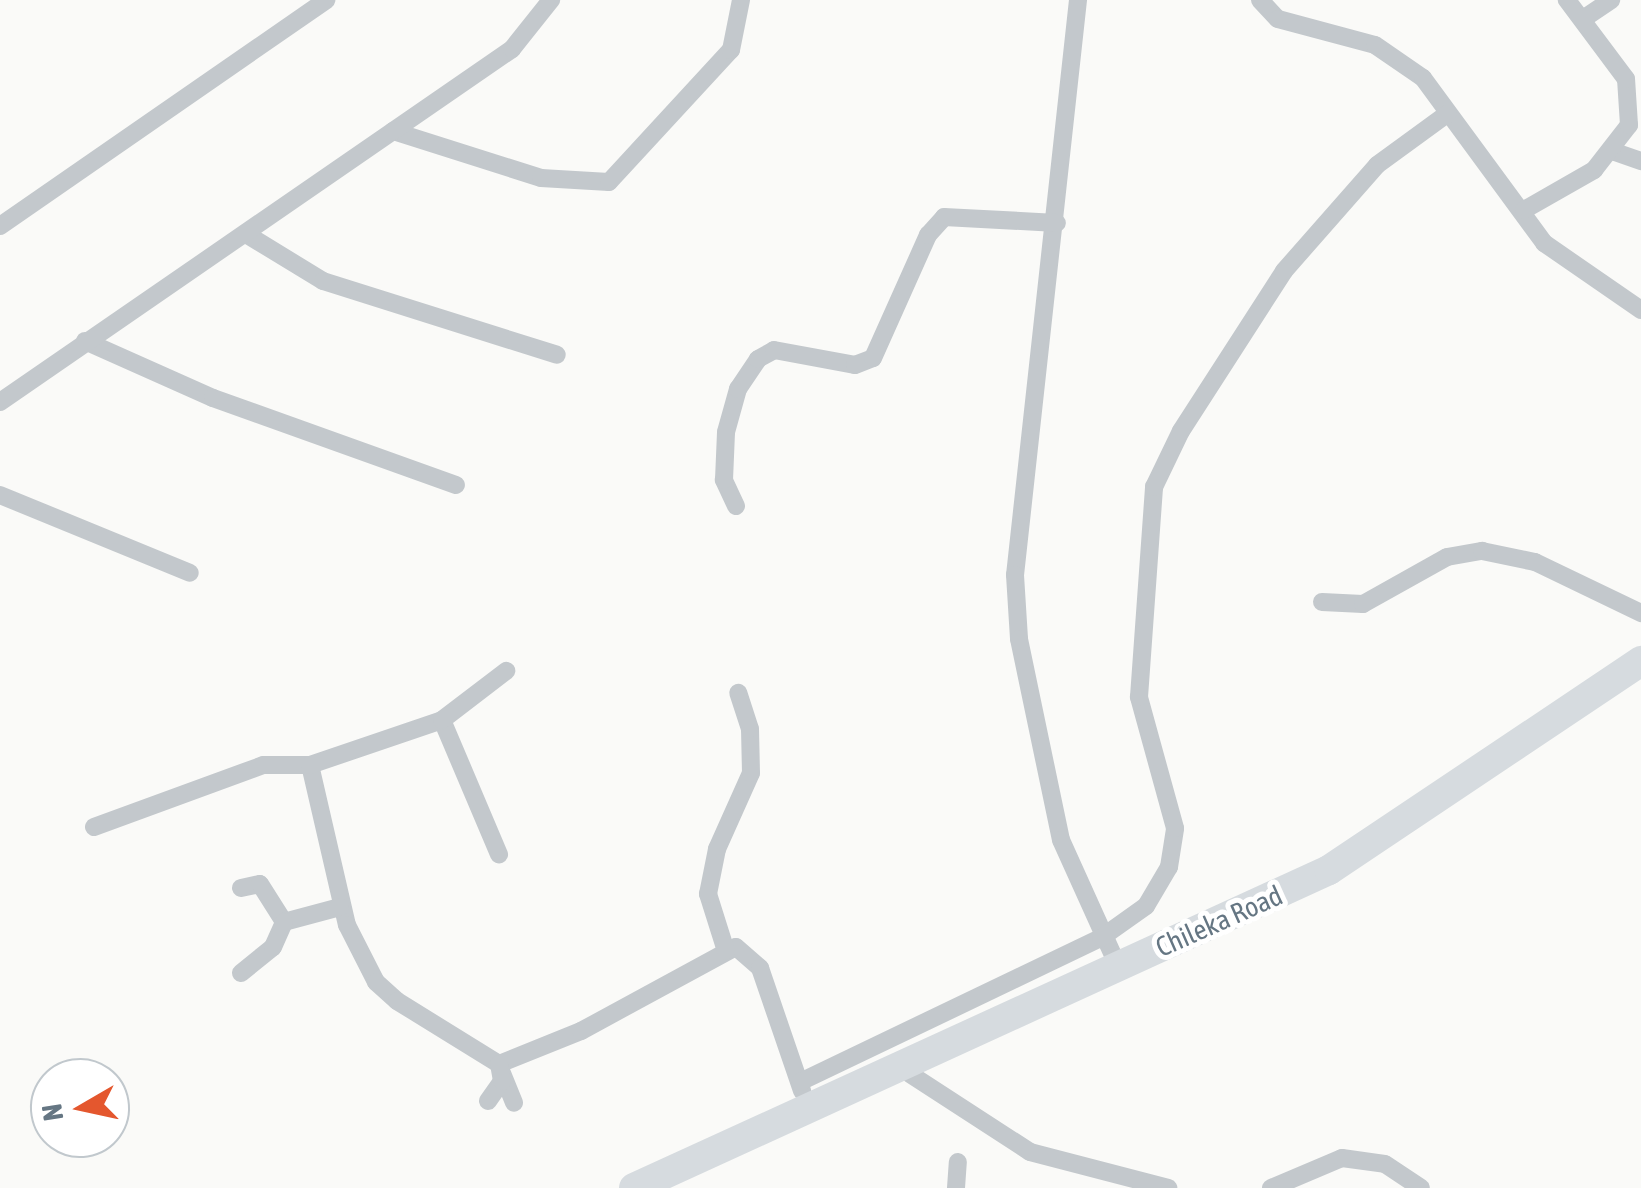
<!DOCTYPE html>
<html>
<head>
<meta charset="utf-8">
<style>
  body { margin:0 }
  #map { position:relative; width:1641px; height:1188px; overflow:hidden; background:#fafaf8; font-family:"Asap Condensed",sans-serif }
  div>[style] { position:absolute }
  .minor>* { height:18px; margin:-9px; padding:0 9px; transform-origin:9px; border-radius:9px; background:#c3c8cc }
  .trunk>* { height:30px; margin:-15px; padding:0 15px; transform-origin:15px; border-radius:15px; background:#d6dbdf }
  span { translate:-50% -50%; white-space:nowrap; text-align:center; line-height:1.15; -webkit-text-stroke:10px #fff; paint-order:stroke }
  .street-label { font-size:28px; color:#657683 }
  .north { position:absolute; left:30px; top:1058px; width:100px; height:100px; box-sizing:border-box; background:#fff; border:2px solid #c1c8cd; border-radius:50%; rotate:261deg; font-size:28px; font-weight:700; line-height:40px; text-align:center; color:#657683 }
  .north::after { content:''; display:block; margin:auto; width:35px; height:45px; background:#e4572e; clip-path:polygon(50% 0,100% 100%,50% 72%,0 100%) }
</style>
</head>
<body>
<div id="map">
  <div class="minor">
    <div style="left:1078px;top:0;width:578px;rotate:96.25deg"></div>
    <div style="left:1015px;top:575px;width:64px;rotate:86.4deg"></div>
    <div style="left:1019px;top:639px;width:205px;rotate:78.2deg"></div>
    <div style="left:1061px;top:840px;width:138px;rotate:65.7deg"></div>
    <div style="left:1260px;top:0;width:26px;rotate:47deg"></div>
    <div style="left:1278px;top:19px;width:100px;rotate:15deg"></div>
    <div style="left:1375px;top:45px;width:58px;rotate:34.5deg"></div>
    <div style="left:1423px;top:78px;width:205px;rotate:53.7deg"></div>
    <div style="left:1544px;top:243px;width:118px;rotate:34.6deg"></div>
    <div style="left:1583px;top:19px;width:34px;rotate:-34deg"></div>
    <div style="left:393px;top:131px;width:155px;rotate:17.6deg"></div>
    <div style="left:541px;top:178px;width:68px;rotate:3.4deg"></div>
    <div style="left:609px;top:182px;width:180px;rotate:-47.3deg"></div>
    <div style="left:731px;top:50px;width:51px;rotate:-78.7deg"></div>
    <div style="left:1615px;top:152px;width:28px;rotate:19deg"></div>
    <div style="left:1524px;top:210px;width:81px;rotate:-29.7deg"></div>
    <div style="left:1594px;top:170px;width:57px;rotate:-52.1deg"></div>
    <div style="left:1629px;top:125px;width:46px;rotate:-93.7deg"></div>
    <div style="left:1626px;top:79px;width:99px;rotate:-126.8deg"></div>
    <div style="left:0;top:226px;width:397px;rotate:-34.7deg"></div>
    <div style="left:246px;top:234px;width:90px;rotate:31.4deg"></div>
    <div style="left:323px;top:281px;width:245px;rotate:17.5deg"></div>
    <div style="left:85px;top:341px;width:140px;rotate:24deg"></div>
    <div style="left:213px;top:398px;width:258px;rotate:19.7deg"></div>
    <div style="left:0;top:402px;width:622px;rotate:-34.58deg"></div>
    <div style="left:512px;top:49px;width:63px;rotate:-51.5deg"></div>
    <div style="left:0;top:495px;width:205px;rotate:22.3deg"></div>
    <div style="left:736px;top:506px;width:29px;rotate:-115deg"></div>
    <div style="left:724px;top:480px;width:48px;rotate:-87.6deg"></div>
    <div style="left:726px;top:432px;width:45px;rotate:-74.4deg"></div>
    <div style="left:738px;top:389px;width:36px;rotate:-56deg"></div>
    <div style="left:758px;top:359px;width:18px;rotate:-29deg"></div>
    <div style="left:774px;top:350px;width:82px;rotate:10.5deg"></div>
    <div style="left:855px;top:365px;width:19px;rotate:-21deg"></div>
    <div style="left:873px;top:358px;width:135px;rotate:-65.9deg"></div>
    <div style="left:928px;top:235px;width:24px;rotate:-48deg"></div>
    <div style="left:944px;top:217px;width:113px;rotate:3deg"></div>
    <div style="left:1322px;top:602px;width:41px;rotate:2.8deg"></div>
    <div style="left:1363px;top:604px;width:96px;rotate:-29.2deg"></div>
    <div style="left:1447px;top:557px;width:36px;rotate:-10deg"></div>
    <div style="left:1482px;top:551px;width:54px;rotate:11.7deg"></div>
    <div style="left:1535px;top:562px;width:118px;rotate:25.7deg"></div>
    <div style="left:442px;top:720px;width:146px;rotate:67deg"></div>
    <div style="left:310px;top:765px;width:164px;rotate:77deg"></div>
    <div style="left:347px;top:925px;width:64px;rotate:63deg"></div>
    <div style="left:376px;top:982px;width:28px;rotate:42deg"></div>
    <div style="left:397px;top:1001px;width:120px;rotate:31.7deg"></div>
    <div style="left:499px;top:1064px;width:88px;rotate:-21.9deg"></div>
    <div style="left:581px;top:1031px;width:176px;rotate:-28.5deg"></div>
    <div style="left:736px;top:947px;width:32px;rotate:41deg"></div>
    <div style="left:760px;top:968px;width:130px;rotate:71.1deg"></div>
    <div style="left:94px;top:827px;width:180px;rotate:-20.1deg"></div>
    <div style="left:263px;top:765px;width:47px"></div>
    <div style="left:310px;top:765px;width:139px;rotate:-18.8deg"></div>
    <div style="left:442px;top:720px;width:81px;rotate:-37.4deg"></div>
    <div style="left:241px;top:888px;width:19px;rotate:-12deg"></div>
    <div style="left:260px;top:884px;width:45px;rotate:57.7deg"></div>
    <div style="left:284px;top:922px;width:58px;rotate:-15deg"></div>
    <div style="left:726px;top:951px;width:60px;rotate:-107.5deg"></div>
    <div style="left:708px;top:894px;width:46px;rotate:-78.7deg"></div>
    <div style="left:717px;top:849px;width:83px;rotate:-65.9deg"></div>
    <div style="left:751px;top:773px;width:44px;rotate:-91.3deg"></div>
    <div style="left:750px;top:729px;width:38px;rotate:-108deg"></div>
    <div style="left:241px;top:973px;width:41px;rotate:-39.1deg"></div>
    <div style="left:273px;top:947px;width:27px;rotate:-66deg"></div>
    <div style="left:502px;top:1073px;width:32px;rotate:68deg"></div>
    <div style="left:910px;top:1074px;width:143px;rotate:33deg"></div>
    <div style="left:1030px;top:1152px;width:143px;rotate:14.6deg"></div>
    <div style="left:800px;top:1082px;width:334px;rotate:-25.6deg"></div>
    <div style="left:1101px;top:938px;width:55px;rotate:-35.4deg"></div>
    <div style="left:1146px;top:906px;width:45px;rotate:-59.5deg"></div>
    <div style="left:1169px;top:867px;width:39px;rotate:-81deg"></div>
    <div style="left:1175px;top:828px;width:136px;rotate:-105.4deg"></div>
    <div style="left:1139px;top:697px;width:211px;rotate:-85.9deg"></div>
    <div style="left:1154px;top:487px;width:62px;rotate:-64.3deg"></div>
    <div style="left:1181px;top:431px;width:190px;rotate:-57.2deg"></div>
    <div style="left:1284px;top:271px;width:141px;rotate:-48.7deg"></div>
    <div style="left:1377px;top:165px;width:87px;rotate:-36.1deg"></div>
    <div style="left:488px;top:1101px;width:24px;rotate:-55deg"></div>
    <div style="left:502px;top:1081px;width:17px;rotate:-100deg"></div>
    <div style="left:956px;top:1188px;width:26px;rotate:-86deg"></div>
    <div style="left:1271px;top:1188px;width:77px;rotate:-22.9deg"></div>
    <div style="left:1342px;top:1158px;width:43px;rotate:7.9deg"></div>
    <div style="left:1385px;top:1164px;width:43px;rotate:33.7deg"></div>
  </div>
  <div class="trunk">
    <div style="left:634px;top:1188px;width:764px;rotate:-24.59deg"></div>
    <div style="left:1329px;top:870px;width:376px;rotate:-33.8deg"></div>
  </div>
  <div class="street-label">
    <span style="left:1219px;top:921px;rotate:-24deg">Chileka Road</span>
  </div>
  <div class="north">N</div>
</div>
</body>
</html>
